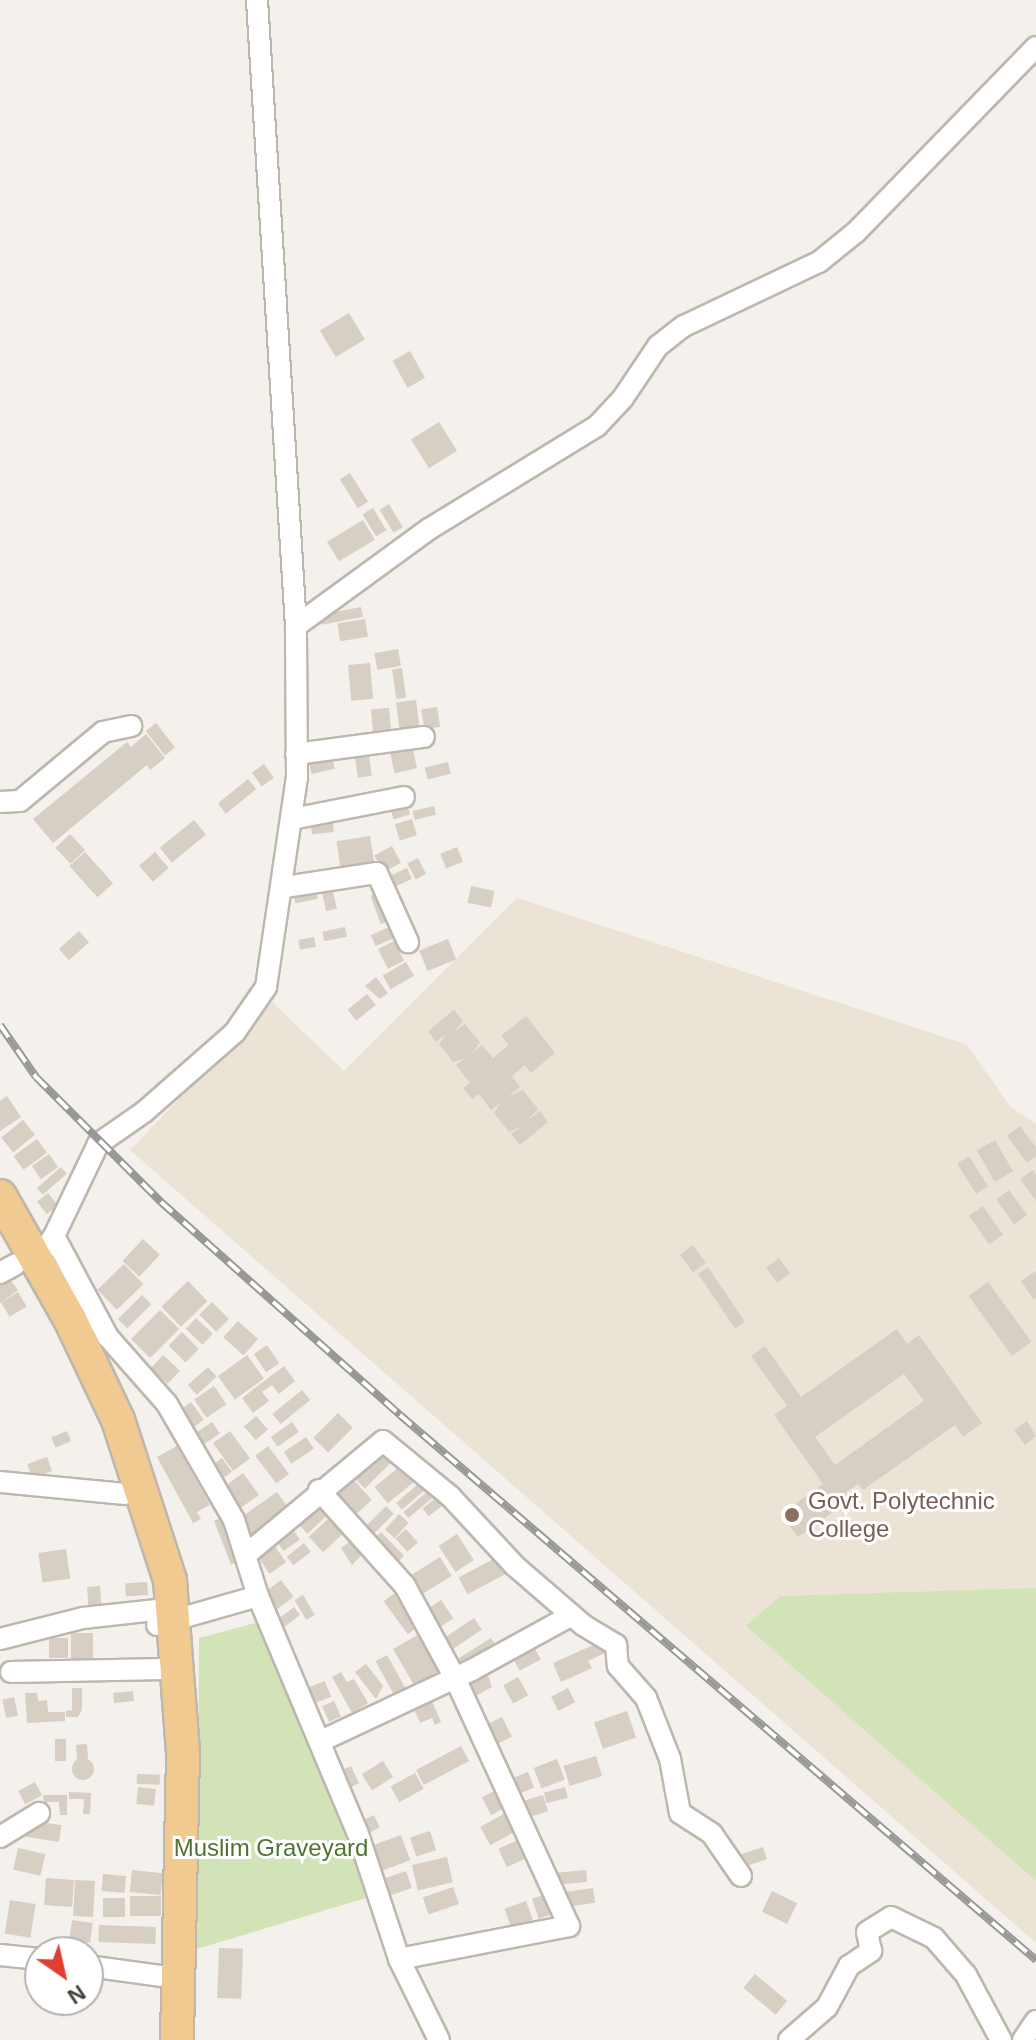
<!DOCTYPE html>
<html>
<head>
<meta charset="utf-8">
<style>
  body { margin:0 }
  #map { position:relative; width:1036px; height:2040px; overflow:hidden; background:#f4f0eb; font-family:Arial,sans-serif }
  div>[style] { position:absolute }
  .education>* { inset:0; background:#ebe4d6 }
  .green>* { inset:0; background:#d3e3b8 }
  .building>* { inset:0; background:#d7cec4; transform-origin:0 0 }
  .round { border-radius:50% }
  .roads { filter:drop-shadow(2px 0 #beb7ae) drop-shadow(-2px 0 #beb7ae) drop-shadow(0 2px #beb7ae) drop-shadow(0 -2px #beb7ae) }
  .minor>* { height:20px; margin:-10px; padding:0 10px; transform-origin:10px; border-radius:10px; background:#fff }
  .trunk>* { height:32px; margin:-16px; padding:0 16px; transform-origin:16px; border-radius:16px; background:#f0ca90 }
  .rail>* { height:8px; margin-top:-4px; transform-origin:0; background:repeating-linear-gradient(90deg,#fff 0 15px,#989898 0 30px); box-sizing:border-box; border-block:2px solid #989898 }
  .dots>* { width:22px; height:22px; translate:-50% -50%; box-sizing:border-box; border:4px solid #fff; border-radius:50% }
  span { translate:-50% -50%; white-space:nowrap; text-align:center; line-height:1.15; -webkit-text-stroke:6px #fff; paint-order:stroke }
  .education-label { font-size:24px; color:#785e54 }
  .left { translate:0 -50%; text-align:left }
  .park-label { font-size:24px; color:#507332 }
  .north { position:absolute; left:24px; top:1936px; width:80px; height:80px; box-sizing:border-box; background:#fff; border:2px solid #b5b3b0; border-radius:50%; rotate:146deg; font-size:22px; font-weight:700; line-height:32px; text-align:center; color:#474139 }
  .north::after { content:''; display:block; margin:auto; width:28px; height:36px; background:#e23f33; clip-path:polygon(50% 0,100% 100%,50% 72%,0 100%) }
</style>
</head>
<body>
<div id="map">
  <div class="education">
    <div style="clip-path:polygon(517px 898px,966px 1044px,1011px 1107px,1036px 1124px,1036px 1943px,130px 1150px,272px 1002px,344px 1071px)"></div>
  </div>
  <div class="green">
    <div style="clip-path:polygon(1036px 1588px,1036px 1881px,746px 1626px,780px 1596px)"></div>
    <div style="clip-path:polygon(263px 1621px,369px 1897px,197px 1949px,199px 1638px)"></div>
  </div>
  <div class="building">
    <div style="left:349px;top:313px;width:31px;height:34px;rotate:59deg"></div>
    <div style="left:410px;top:351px;width:31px;height:20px;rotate:61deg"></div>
    <div style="left:439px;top:422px;width:34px;height:33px;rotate:58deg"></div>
    <div style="left:350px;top:473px;width:34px;height:12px;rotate:58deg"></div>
    <div style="left:389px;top:504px;width:27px;height:11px;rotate:59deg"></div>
    <div style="left:373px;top:508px;width:26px;height:12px;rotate:59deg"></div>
    <div style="left:363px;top:520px;width:23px;height:42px;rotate:59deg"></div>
    <div style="left:361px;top:607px;width:10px;height:42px;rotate:79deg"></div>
    <div style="left:365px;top:619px;width:18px;height:28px;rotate:81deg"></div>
    <div style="left:398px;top:649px;width:17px;height:24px;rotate:80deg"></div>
    <div style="left:370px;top:663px;width:36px;height:22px;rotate:85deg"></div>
    <div style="left:402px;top:668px;width:30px;height:10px;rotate:82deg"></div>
    <div style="left:416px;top:700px;width:35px;height:20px;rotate:83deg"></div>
    <div style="left:437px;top:707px;width:20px;height:16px;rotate:81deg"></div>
    <div style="left:389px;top:708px;width:22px;height:18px;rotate:85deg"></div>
    <div style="left:156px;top:723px;width:31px;height:13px;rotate:52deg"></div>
    <div style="clip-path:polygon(146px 734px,165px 758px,150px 770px,147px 765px,53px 843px,33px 819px,127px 742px,131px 747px)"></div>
    <div style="left:411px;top:740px;width:29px;height:23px;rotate:78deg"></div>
    <div style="left:368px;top:749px;width:27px;height:14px;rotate:82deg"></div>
    <div style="left:332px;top:756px;width:13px;height:24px;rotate:77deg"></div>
    <div style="left:448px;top:762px;width:12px;height:24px;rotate:76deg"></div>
    <div style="left:264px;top:764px;width:17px;height:15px;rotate:54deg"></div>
    <div style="left:248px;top:779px;width:13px;height:39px;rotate:51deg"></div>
    <div style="left:407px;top:805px;width:10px;height:17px;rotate:73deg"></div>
    <div style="left:434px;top:806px;width:9px;height:22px;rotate:77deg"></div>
    <div style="left:332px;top:814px;width:18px;height:22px;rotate:84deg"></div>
    <div style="left:412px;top:819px;width:17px;height:18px;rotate:73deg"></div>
    <div style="left:194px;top:820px;width:19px;height:44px;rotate:51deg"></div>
    <div style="left:70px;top:834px;width:22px;height:20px;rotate:47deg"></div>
    <div style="left:370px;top:836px;width:32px;height:34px;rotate:81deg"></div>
    <div style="left:392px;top:846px;width:19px;height:20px;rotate:62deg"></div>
    <div style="left:457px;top:847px;width:16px;height:18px;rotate:68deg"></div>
    <div style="left:85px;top:852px;width:42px;height:21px;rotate:48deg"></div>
    <div style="left:155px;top:852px;width:21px;height:21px;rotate:49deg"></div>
    <div style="left:418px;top:858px;width:18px;height:12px;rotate:63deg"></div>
    <div style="left:407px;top:868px;width:12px;height:17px;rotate:66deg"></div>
    <div style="left:315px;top:885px;width:14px;height:23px;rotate:78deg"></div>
    <div style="left:471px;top:886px;width:24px;height:17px;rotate:12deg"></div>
    <div style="left:332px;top:888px;width:21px;height:11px;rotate:76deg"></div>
    <div style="left:378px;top:893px;width:30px;height:8px;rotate:70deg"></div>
    <div style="left:345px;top:927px;width:10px;height:23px;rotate:79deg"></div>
    <div style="left:389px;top:927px;width:12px;height:20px;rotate:66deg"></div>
    <div style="left:79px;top:931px;width:15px;height:27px;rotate:48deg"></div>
    <div style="left:314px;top:937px;width:10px;height:16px;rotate:79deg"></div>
    <div style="left:448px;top:939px;width:22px;height:31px;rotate:68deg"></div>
    <div style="left:394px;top:941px;width:22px;height:18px;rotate:63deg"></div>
    <div style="left:406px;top:962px;width:16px;height:27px;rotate:60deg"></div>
    <div style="clip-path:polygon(376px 977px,388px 993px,380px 999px,365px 986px)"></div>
    <div style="left:367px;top:994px;width:14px;height:25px;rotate:51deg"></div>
    <div style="clip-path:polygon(454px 1010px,463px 1021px,454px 1032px,465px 1024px,480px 1042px,472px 1054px,482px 1045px,493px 1058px,509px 1045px,501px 1036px,526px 1016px,555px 1053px,531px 1073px,525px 1065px,512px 1076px,520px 1087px,509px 1096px,523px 1090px,538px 1109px,528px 1120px,540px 1111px,548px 1122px,520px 1145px,511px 1134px,522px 1126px,509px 1132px,494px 1113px,501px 1102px,491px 1110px,479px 1094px,472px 1099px,463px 1088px,470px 1083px,456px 1065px,465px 1058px,453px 1062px,439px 1044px,446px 1034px,436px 1042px,428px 1031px)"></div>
    <div style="clip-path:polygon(7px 1096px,21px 1117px,0 1131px,0 1101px)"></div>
    <div style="left:23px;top:1120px;width:19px;height:28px;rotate:51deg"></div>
    <div style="clip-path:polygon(1020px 1126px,1036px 1147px,1036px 1156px,1027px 1163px,1007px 1136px)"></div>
    <div style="left:37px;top:1139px;width:17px;height:29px;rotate:54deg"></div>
    <div style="left:995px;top:1140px;width:36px;height:21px;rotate:60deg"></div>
    <div style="left:49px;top:1154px;width:16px;height:21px;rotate:55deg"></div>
    <div style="left:969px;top:1156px;width:36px;height:14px;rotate:58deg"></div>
    <div style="left:61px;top:1167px;width:9px;height:32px;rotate:49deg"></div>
    <div style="clip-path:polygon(1033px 1170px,1036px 1175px,1036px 1201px,1020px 1179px)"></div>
    <div style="left:1009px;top:1190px;width:31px;height:16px;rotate:54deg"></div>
    <div style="left:48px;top:1193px;width:16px;height:14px;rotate:52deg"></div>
    <div style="left:983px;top:1206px;width:35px;height:17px;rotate:55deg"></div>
    <div style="left:143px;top:1239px;width:23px;height:30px;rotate:43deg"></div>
    <div style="left:693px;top:1245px;width:22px;height:16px;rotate:54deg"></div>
    <div style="left:779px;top:1258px;width:19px;height:16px;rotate:54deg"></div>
    <div style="left:124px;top:1264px;width:28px;height:37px;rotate:46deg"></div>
    <div style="left:708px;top:1267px;width:66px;height:12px;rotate:56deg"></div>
    <div style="clip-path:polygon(1036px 1271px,1036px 1298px,1034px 1300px,1021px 1281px)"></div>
    <div style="clip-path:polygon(8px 1277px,18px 1290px,0 1303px,0 1282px)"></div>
    <div style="left:188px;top:1281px;width:28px;height:37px;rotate:46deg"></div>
    <div style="left:988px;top:1282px;width:74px;height:24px;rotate:54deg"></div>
    <div style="left:18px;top:1292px;width:17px;height:20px;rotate:59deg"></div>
    <div style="left:142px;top:1295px;width:13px;height:34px;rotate:45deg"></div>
    <div style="left:212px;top:1302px;width:24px;height:18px;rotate:45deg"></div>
    <div style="left:160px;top:1310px;width:27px;height:41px;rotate:45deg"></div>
    <div style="left:196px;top:1318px;width:23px;height:15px;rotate:43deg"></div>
    <div style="left:238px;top:1321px;width:27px;height:22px;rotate:42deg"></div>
    <div style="clip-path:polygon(evenodd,897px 1329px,907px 1344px,919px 1335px,982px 1423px,963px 1437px,955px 1425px,863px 1490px,858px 1484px,846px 1492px,851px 1499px,798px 1537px,781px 1514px,823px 1484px,774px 1415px,787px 1406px,751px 1356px,765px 1346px,801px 1397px,897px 1329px,904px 1374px,924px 1401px,835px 1465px,815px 1437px,904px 1374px)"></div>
    <div style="left:182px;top:1332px;width:24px;height:19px;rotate:45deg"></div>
    <div style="left:267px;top:1345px;width:22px;height:16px;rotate:56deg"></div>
    <div style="left:163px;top:1355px;width:23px;height:18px;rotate:43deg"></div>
    <div style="left:247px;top:1355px;width:29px;height:36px;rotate:54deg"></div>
    <div style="clip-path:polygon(284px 1366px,295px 1381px,279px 1394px,272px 1385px,262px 1392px,269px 1401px,253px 1413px,242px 1398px)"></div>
    <div style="left:208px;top:1367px;width:13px;height:27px;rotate:48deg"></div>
    <div style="left:214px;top:1386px;width:22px;height:24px;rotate:56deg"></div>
    <div style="left:302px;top:1390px;width:13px;height:38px;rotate:51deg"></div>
    <div style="left:191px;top:1402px;width:22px;height:17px;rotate:54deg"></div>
    <div style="left:338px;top:1413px;width:21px;height:35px;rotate:45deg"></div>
    <div style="left:256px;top:1416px;width:18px;height:16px;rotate:49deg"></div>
    <div style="clip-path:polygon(1027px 1421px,1036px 1436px,1025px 1445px,1014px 1430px)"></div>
    <div style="left:212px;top:1422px;width:14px;height:23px;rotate:56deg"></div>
    <div style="left:292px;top:1422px;width:12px;height:26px;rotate:55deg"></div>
    <div style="left:67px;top:1431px;width:11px;height:17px;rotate:68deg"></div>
    <div style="left:230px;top:1431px;width:34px;height:21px;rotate:54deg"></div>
    <div style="left:306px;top:1437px;width:14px;height:27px;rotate:56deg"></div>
    <div style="left:384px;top:1444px;width:18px;height:45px;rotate:45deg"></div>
    <div style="clip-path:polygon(177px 1446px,210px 1505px,197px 1512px,201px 1519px,193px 1523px,157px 1457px)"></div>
    <div style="left:268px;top:1446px;width:35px;height:16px;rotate:53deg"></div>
    <div style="left:47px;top:1457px;width:15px;height:21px;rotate:70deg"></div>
    <div style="left:222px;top:1458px;width:17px;height:12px;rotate:54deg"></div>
    <div style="left:404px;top:1463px;width:21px;height:38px;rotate:51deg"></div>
    <div style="left:243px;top:1473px;width:27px;height:28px;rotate:54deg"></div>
    <div style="left:351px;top:1477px;width:31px;height:31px;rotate:48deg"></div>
    <div style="left:418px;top:1484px;width:9px;height:29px;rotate:49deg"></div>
    <div style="left:277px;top:1492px;width:24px;height:47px;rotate:55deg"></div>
    <div style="left:427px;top:1492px;width:8px;height:31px;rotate:50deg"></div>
    <div style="left:436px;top:1498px;width:10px;height:17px;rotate:53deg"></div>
    <div style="left:313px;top:1500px;width:21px;height:27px;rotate:47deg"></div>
    <div style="left:386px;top:1506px;width:11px;height:38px;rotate:45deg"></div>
    <div style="left:399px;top:1514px;width:13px;height:21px;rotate:42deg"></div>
    <div style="left:229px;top:1515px;width:47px;height:16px;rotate:69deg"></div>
    <div style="left:330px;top:1517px;width:21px;height:29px;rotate:47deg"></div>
    <div style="left:289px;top:1524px;width:19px;height:20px;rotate:55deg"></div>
    <div style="left:406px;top:1529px;width:18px;height:14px;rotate:49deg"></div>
    <div style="left:381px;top:1532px;width:33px;height:15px;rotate:46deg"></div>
    <div style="left:457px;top:1534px;width:31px;height:22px;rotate:57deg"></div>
    <div style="clip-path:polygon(358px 1536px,367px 1549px,352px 1565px,341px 1548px)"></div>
    <div style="left:304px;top:1543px;width:11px;height:22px;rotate:52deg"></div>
    <div style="left:274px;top:1545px;width:21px;height:20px;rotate:55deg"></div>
    <div style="left:66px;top:1549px;width:30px;height:28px;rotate:82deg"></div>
    <div style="left:501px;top:1555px;width:19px;height:48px;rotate:62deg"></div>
    <div style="left:440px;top:1557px;width:22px;height:41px;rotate:58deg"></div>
    <div style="left:281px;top:1580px;width:21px;height:24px;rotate:53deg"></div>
    <div style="left:147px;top:1582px;width:13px;height:22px;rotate:86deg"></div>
    <div style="left:100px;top:1586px;width:26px;height:13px;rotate:86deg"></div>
    <div style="left:399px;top:1590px;width:41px;height:19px;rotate:54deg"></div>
    <div style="left:303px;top:1595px;width:23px;height:10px;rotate:59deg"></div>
    <div style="left:441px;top:1600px;width:22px;height:18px;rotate:56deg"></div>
    <div style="left:294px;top:1607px;width:10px;height:22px;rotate:53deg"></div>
    <div style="left:474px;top:1618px;width:14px;height:39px;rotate:56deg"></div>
    <div style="left:426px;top:1630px;width:42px;height:38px;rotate:60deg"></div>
    <div style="left:71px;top:1633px;width:22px;height:26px"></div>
    <div style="left:49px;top:1638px;width:19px;height:20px"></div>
    <div style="left:491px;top:1638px;width:13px;height:40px;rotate:58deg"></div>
    <div style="left:531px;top:1641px;width:21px;height:24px;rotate:62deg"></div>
    <div style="clip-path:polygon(600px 1642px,605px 1653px,588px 1661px,592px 1668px,561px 1682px,553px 1663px)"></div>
    <div style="left:387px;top:1655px;width:41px;height:13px;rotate:61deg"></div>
    <div style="clip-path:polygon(366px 1664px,383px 1686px,376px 1699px,355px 1672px)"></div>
    <div style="clip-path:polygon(485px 1667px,492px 1687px,466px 1701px,458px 1677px)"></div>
    <div style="clip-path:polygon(341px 1672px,347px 1682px,354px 1679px,368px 1703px,352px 1713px,332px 1677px)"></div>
    <div style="left:518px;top:1677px;width:21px;height:17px;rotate:61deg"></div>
    <div style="left:325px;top:1681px;width:17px;height:24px;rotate:69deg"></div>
    <div style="clip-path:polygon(72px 1688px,82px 1688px,82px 1710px,78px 1717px,66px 1717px,66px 1711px,72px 1710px)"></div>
    <div style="left:568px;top:1688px;width:16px;height:19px;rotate:63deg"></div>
    <div style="left:133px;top:1691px;width:10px;height:20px;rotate:84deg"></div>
    <div style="clip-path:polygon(25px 1693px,37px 1693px,38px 1701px,47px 1700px,48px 1712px,65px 1712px,65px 1721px,27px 1723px)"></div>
    <div style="clip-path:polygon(429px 1694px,441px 1722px,435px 1725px,432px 1718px,420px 1723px,411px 1702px)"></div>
    <div style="left:14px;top:1697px;width:19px;height:12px;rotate:78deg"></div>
    <div style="left:334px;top:1701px;width:17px;height:13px;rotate:66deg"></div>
    <div style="left:627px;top:1711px;width:28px;height:35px;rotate:71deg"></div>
    <div style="left:502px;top:1717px;width:22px;height:27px;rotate:63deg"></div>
    <div style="left:55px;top:1739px;width:11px;height:22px"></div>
    <div style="left:87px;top:1744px;width:15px;height:11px;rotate:86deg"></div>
    <div style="left:461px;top:1746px;width:17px;height:51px;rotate:62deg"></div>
    <div style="left:596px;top:1756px;width:21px;height:34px;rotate:73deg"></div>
    <div class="round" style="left:72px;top:1758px;width:22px;height:22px"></div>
    <div style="left:557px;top:1759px;width:22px;height:25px;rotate:69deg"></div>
    <div style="left:383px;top:1761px;width:19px;height:25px;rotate:58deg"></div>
    <div style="left:351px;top:1766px;width:19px;height:16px;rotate:65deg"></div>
    <div style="left:528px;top:1772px;width:17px;height:28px;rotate:69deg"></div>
    <div style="left:415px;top:1773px;width:18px;height:28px;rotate:61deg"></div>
    <div style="left:137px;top:1774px;width:23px;height:10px;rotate:2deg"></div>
    <div style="left:35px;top:1782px;width:15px;height:19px;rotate:62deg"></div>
    <div style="left:138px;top:1787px;width:18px;height:17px;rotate:6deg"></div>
    <div style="left:565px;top:1787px;width:11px;height:22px;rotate:75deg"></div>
    <div style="left:498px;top:1789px;width:20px;height:18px;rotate:63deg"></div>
    <div style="clip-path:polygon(69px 1792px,91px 1793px,90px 1814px,83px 1814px,84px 1799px,69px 1799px)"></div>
    <div style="clip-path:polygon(43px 1795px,67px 1795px,67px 1815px,60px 1815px,59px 1802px,44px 1802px)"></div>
    <div style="left:543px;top:1795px;width:17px;height:25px;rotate:73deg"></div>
    <div style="left:509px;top:1811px;width:21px;height:33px;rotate:61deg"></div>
    <div style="left:374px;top:1815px;width:14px;height:18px;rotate:65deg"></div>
    <div style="left:29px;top:1820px;width:33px;height:17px;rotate:9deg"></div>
    <div style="left:430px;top:1831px;width:20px;height:21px;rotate:72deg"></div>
    <div style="left:401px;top:1835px;width:27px;height:37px;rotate:70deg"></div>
    <div style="left:525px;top:1837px;width:20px;height:29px;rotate:66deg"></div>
    <div style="left:763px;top:1847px;width:13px;height:29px;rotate:72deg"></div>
    <div style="left:18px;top:1848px;width:28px;height:22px;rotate:13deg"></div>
    <div style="left:447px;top:1857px;width:26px;height:36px;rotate:77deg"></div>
    <div style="left:132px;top:1870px;width:31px;height:22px;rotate:6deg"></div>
    <div style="left:586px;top:1870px;width:12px;height:36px;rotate:85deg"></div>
    <div style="left:406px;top:1871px;width:18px;height:29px;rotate:71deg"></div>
    <div style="left:103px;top:1874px;width:23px;height:17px;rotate:5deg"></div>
    <div style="left:46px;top:1878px;width:28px;height:27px;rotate:4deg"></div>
    <div style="left:75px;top:1880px;width:20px;height:36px;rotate:3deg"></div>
    <div style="left:453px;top:1887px;width:18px;height:32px;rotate:71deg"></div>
    <div style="left:593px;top:1888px;width:15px;height:32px;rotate:82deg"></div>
    <div style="left:772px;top:1891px;width:28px;height:23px;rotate:26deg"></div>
    <div style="left:549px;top:1893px;width:21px;height:18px;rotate:71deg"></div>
    <div style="left:130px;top:1896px;width:31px;height:20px"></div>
    <div style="left:103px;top:1898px;width:22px;height:19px"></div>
    <div style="left:10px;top:1900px;width:26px;height:34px;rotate:9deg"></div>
    <div style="left:526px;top:1901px;width:20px;height:23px;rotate:70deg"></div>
    <div style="left:72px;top:1920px;width:21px;height:20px;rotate:8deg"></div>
    <div style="left:99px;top:1925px;width:57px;height:17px;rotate:2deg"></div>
    <div style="left:219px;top:1948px;width:24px;height:50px;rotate:2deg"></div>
    <div style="left:755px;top:1974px;width:42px;height:18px;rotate:40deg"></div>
  </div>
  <div class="roads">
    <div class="minor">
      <div style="left:257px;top:0;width:627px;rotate:86.44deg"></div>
      <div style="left:296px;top:754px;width:129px;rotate:-7.6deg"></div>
      <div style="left:0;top:802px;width:20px;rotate:-3deg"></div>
      <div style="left:20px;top:801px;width:108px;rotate:-39.7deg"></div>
      <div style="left:103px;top:732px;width:29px;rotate:-12deg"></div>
      <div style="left:292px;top:819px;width:114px;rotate:-11.1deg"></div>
      <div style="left:285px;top:887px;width:93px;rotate:-8.7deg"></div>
      <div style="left:377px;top:873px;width:76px;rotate:65.8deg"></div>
      <div style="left:54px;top:1236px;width:115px;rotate:61.9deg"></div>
      <div style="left:108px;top:1337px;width:89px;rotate:48.6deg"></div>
      <div style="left:167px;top:1404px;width:134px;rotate:60deg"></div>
      <div style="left:234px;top:1520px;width:80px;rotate:72.5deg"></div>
      <div style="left:258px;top:1596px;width:255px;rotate:67.2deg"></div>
      <div style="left:357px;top:1831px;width:135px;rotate:71.8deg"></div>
      <div style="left:399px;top:1959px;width:90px;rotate:63.7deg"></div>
      <div style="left:36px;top:1261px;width:31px;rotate:-54deg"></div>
      <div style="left:54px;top:1236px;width:102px;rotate:-64.4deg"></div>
      <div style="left:98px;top:1144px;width:56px;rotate:-34.8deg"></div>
      <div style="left:144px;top:1112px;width:121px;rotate:-41.3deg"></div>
      <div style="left:235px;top:1032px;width:55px;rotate:-55.4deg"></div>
      <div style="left:266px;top:987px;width:211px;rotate:-81.6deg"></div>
      <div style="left:297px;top:778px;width:152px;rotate:-90.4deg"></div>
      <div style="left:296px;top:626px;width:165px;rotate:-36.1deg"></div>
      <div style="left:429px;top:529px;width:197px;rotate:-31.5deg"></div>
      <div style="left:597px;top:426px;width:38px;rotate:-47deg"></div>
      <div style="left:623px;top:398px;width:63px;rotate:-56.1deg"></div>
      <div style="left:658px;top:346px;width:33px;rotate:-38deg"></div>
      <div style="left:684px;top:326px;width:149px;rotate:-25.4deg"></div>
      <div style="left:819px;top:262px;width:48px;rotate:-39deg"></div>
      <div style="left:856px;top:232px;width:258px;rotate:-45.8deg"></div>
      <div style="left:0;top:1273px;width:18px;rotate:-29deg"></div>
      <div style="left:0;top:1482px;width:126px;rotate:5.5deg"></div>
      <div style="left:319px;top:1490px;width:129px;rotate:48.1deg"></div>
      <div style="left:405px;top:1586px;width:105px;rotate:61.5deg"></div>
      <div style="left:455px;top:1678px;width:273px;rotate:65.3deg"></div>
      <div style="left:569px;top:1926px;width:173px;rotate:169deg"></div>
      <div style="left:248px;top:1553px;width:175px;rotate:-39.7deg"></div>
      <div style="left:383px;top:1441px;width:87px;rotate:39.4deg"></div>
      <div style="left:450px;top:1496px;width:96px;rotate:47.1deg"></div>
      <div style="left:515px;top:1566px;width:90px;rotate:40.9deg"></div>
      <div style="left:583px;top:1625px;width:39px;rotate:31deg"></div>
      <div style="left:616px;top:1645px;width:21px;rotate:85deg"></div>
      <div style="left:618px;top:1666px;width:43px;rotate:48.8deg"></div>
      <div style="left:646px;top:1698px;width:66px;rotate:68.5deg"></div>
      <div style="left:670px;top:1759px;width:55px;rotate:79.5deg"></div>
      <div style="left:680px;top:1813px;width:38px;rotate:33deg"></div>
      <div style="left:712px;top:1834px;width:51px;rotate:55.4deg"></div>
      <div style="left:157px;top:1625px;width:105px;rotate:-16deg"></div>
      <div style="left:0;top:1639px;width:86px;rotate:-14.2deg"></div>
      <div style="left:83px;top:1618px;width:72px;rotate:-6.3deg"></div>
      <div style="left:11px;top:1672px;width:153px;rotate:-1.1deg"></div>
      <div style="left:321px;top:1741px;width:167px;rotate:-25.2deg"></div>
      <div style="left:472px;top:1670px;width:114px;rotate:-28.8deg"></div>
      <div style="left:0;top:1837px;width:46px;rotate:-31.6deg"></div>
      <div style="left:0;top:1955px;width:40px;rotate:5.7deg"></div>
      <div style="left:88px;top:1966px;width:74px;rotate:7.8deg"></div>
      <div style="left:789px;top:2040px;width:50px;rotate:-41deg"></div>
      <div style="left:827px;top:2007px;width:47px;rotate:-61.8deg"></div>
      <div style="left:849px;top:1966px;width:27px;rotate:-34deg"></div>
      <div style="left:871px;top:1951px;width:19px;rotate:-102deg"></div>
      <div style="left:867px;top:1932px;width:28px;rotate:-32deg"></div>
      <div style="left:891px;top:1917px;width:48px;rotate:26deg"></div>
      <div style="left:934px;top:1938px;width:49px;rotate:49.1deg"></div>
      <div style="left:966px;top:1975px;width:74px;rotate:61.7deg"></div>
      <div style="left:1023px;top:2040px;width:23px;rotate:-56deg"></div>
    </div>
    <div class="trunk">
      <div style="left:0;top:1196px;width:142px;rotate:60.4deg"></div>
      <div style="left:70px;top:1319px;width:112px;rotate:64.6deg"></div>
      <div style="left:118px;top:1420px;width:168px;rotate:72deg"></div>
      <div style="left:170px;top:1580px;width:173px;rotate:85.7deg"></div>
      <div style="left:183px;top:1753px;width:287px;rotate:91.2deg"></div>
    </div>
  </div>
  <div class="rail">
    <div style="left:0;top:1025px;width:63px;rotate:55.3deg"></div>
    <div style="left:36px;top:1077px;width:177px;rotate:45deg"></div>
    <div style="left:161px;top:1202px;width:320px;rotate:41.7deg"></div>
    <div style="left:400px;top:1415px;width:838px;rotate:40.59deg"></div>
  </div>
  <div class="dots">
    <div style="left:792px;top:1515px;background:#8d6e63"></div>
  </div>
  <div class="education-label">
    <span class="left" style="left:808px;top:1515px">Govt. Polytechnic<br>College</span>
  </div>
  <div class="park-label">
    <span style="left:271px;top:1848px">Muslim Graveyard</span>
  </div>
  <div class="north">N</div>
</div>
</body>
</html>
